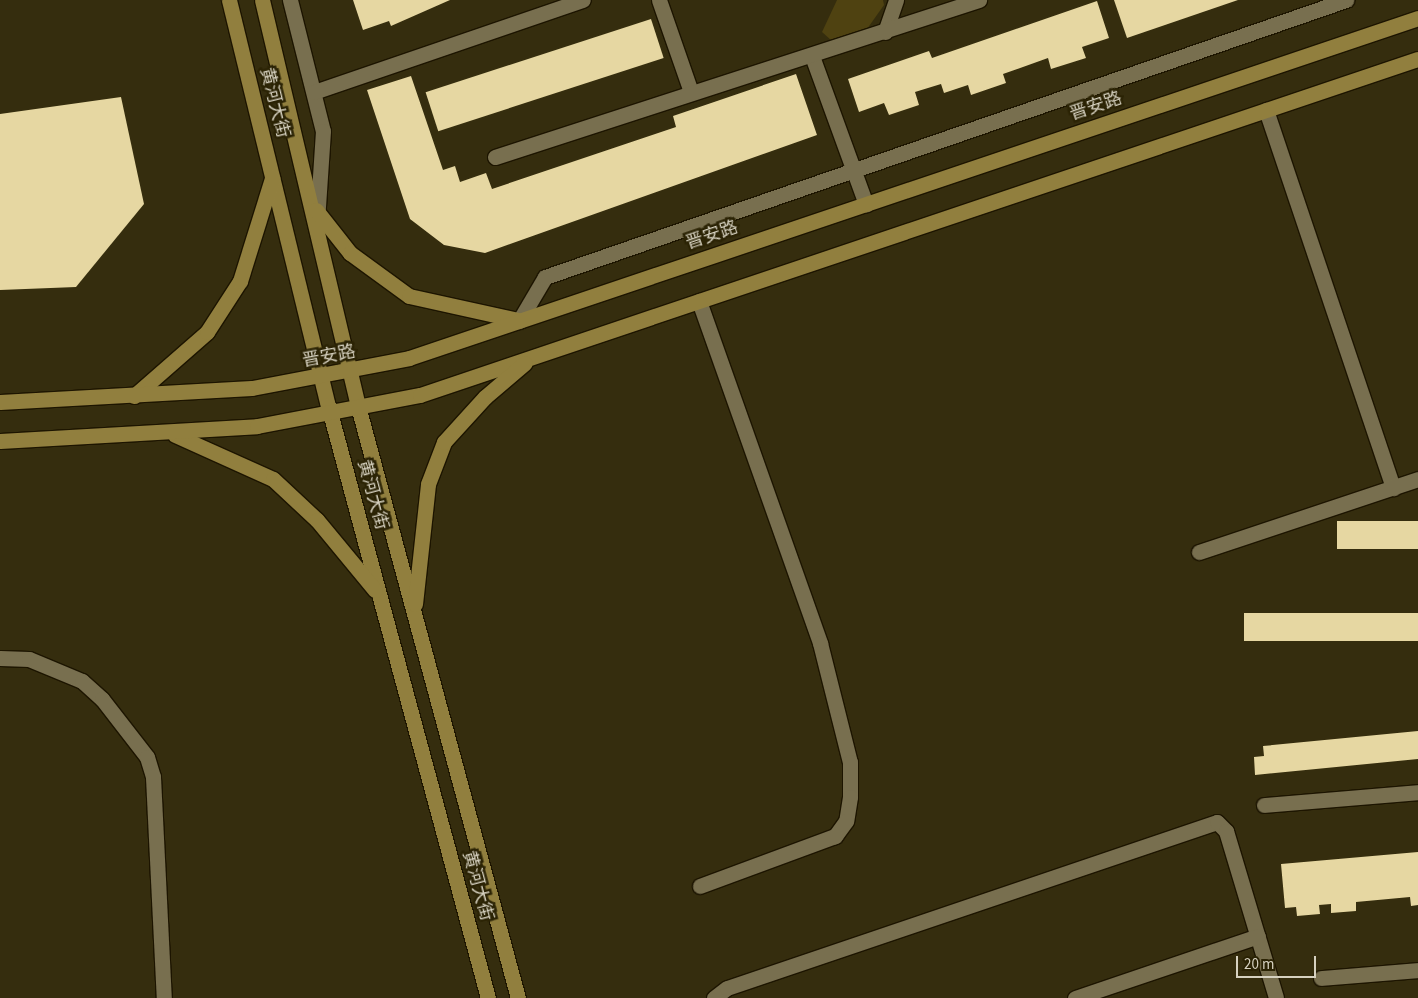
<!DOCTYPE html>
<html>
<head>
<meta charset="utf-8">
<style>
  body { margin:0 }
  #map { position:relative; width:1418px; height:998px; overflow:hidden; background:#352d0e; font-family:"Source Sans 3","Noto Sans SC",sans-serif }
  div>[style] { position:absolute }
  .green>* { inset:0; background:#4f4211 }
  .building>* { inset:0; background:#e6d7a2; transform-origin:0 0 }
  .roads { filter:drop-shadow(1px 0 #1d1500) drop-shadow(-1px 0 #1d1500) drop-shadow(0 1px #1d1500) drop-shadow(0 -1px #1d1500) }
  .minor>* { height:15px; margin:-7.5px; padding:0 7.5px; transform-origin:7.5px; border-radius:7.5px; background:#786f4f }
  .major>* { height:15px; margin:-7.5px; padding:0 7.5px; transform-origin:7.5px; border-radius:7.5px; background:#917f3e }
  span { translate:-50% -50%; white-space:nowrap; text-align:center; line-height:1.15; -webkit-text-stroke:5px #2b2304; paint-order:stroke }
  .street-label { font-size:18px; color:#d6d1c0 }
  .scale { position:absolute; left:1236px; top:956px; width:80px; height:22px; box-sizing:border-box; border:2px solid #d6d1c0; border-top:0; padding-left:6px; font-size:15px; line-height:18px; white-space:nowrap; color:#d6d1c0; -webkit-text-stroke:4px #2b2304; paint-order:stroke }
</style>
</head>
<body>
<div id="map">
  <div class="green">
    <div style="clip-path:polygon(837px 0,883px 0,884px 5px,867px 29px,832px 41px,822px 32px)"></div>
  </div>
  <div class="building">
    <div style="clip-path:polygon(353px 0,450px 0,391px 26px,389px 21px,363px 30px)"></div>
    <div style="clip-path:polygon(1114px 0,1238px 0,1127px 38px)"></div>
    <div style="clip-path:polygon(1097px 1px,1109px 38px,1082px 47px,1086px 58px,1051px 69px,1048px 58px,1003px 74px,1006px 83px,971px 95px,968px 85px,944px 93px,941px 84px,915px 92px,919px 105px,889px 115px,884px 103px,859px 112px,848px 79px,929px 51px,932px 58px)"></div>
    <div style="left:651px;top:19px;width:41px;height:237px;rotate:72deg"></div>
    <div style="clip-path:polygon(796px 74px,817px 135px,485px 253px,444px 245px,410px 219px,367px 90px,411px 76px,443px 170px,455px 166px,460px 182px,486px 173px,492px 189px,676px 127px,673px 116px)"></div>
    <div style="clip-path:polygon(121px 97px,144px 204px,76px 287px,0 290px,0 114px)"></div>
    <div style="left:1418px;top:521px;width:28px;height:81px;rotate:90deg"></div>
    <div style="left:1418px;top:613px;width:28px;height:174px;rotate:90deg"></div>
    <div style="clip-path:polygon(1418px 731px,1418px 759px,1255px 775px,1254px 757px,1264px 756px,1263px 746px)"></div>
    <div style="clip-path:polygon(1418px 852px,1418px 905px,1411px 906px,1410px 897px,1356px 902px,1356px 911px,1331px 913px,1331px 904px,1319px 905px,1320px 914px,1297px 916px,1296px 907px,1285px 908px,1281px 864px)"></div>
  </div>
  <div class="roads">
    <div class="minor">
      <div style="left:290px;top:0;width:135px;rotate:75.9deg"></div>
      <div style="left:323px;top:131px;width:91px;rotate:93.8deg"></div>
      <div style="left:659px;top:0;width:97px;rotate:70.8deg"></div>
      <div style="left:885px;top:32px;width:34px;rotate:-71deg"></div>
      <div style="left:812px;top:56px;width:158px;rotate:70deg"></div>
      <div style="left:314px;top:92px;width:284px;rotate:-18.9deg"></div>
      <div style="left:1266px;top:110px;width:399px;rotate:71.4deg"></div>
      <div style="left:495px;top:157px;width:509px;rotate:-17.97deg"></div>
      <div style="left:699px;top:301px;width:363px;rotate:70.5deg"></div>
      <div style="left:820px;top:643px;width:123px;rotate:75.9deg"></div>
      <div style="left:850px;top:762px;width:35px;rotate:90deg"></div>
      <div style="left:850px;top:797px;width:24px;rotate:99deg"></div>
      <div style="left:846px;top:821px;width:19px;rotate:126deg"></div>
      <div style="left:835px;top:836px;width:144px;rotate:159.7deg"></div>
      <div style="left:519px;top:321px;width:51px;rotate:-59.4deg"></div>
      <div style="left:545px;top:277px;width:848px;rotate:-19.08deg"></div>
      <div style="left:1199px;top:552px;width:231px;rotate:-18.4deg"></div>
      <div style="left:0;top:658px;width:29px;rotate:2deg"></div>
      <div style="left:29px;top:659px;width:57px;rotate:22.5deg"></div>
      <div style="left:82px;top:681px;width:27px;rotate:42deg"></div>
      <div style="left:102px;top:699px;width:73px;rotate:52.2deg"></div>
      <div style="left:147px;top:757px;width:21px;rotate:73deg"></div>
      <div style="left:153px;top:777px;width:221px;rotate:87.2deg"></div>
      <div style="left:1264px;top:805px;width:155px;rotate:-4.8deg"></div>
      <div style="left:1321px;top:978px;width:97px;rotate:-4.7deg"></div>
      <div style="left:714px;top:998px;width:16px;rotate:-38deg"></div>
      <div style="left:727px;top:988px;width:517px;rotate:-18.72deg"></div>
      <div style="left:1217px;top:822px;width:13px;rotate:45deg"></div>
      <div style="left:1226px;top:831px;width:174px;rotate:73.3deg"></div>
      <div style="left:1075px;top:998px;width:193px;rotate:-18.7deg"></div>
    </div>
    <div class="major">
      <div style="left:229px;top:0;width:417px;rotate:76.3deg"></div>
      <div style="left:328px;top:405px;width:614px;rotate:74.9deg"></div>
      <div style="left:262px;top:0;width:421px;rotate:76.7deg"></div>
      <div style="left:359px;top:410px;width:609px;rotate:74.87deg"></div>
      <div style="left:316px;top:210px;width:55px;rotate:51.7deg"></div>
      <div style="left:350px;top:253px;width:73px;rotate:36.1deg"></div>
      <div style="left:409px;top:296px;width:112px;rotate:12.4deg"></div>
      <div style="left:134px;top:396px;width:97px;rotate:-41.2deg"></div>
      <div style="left:207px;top:332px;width:61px;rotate:-57.1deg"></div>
      <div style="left:240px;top:281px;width:108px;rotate:-72.7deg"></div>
      <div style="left:0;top:402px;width:252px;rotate:-3.2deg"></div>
      <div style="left:252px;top:388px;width:160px;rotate:-10.8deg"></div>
      <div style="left:409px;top:358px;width:1065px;rotate:-18.62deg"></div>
      <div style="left:175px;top:435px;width:107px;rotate:24.2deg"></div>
      <div style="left:273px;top:479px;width:60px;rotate:43deg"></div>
      <div style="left:317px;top:520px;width:91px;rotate:50.4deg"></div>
      <div style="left:0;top:441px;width:257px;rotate:-3.3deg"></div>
      <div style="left:257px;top:426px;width:166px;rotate:-10.8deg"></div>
      <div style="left:420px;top:395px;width:1053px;rotate:-18.61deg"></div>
      <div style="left:415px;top:604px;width:121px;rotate:-83.8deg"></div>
      <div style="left:428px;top:484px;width:45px;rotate:-69.1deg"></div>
      <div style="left:444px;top:442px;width:61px;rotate:-47.7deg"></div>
      <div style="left:485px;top:397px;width:52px;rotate:-40.4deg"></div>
    </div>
  </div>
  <div class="street-label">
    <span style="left:274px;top:103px;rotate:76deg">黄河大街</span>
    <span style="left:1096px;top:107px;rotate:-19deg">晋安路</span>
    <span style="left:712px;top:236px;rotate:-19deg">晋安路</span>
    <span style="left:329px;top:357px;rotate:-11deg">晋安路</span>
    <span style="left:372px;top:495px;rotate:75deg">黄河大街</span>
    <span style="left:477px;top:886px;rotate:75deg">黄河大街</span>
  </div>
  <div class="scale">20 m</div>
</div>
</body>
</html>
